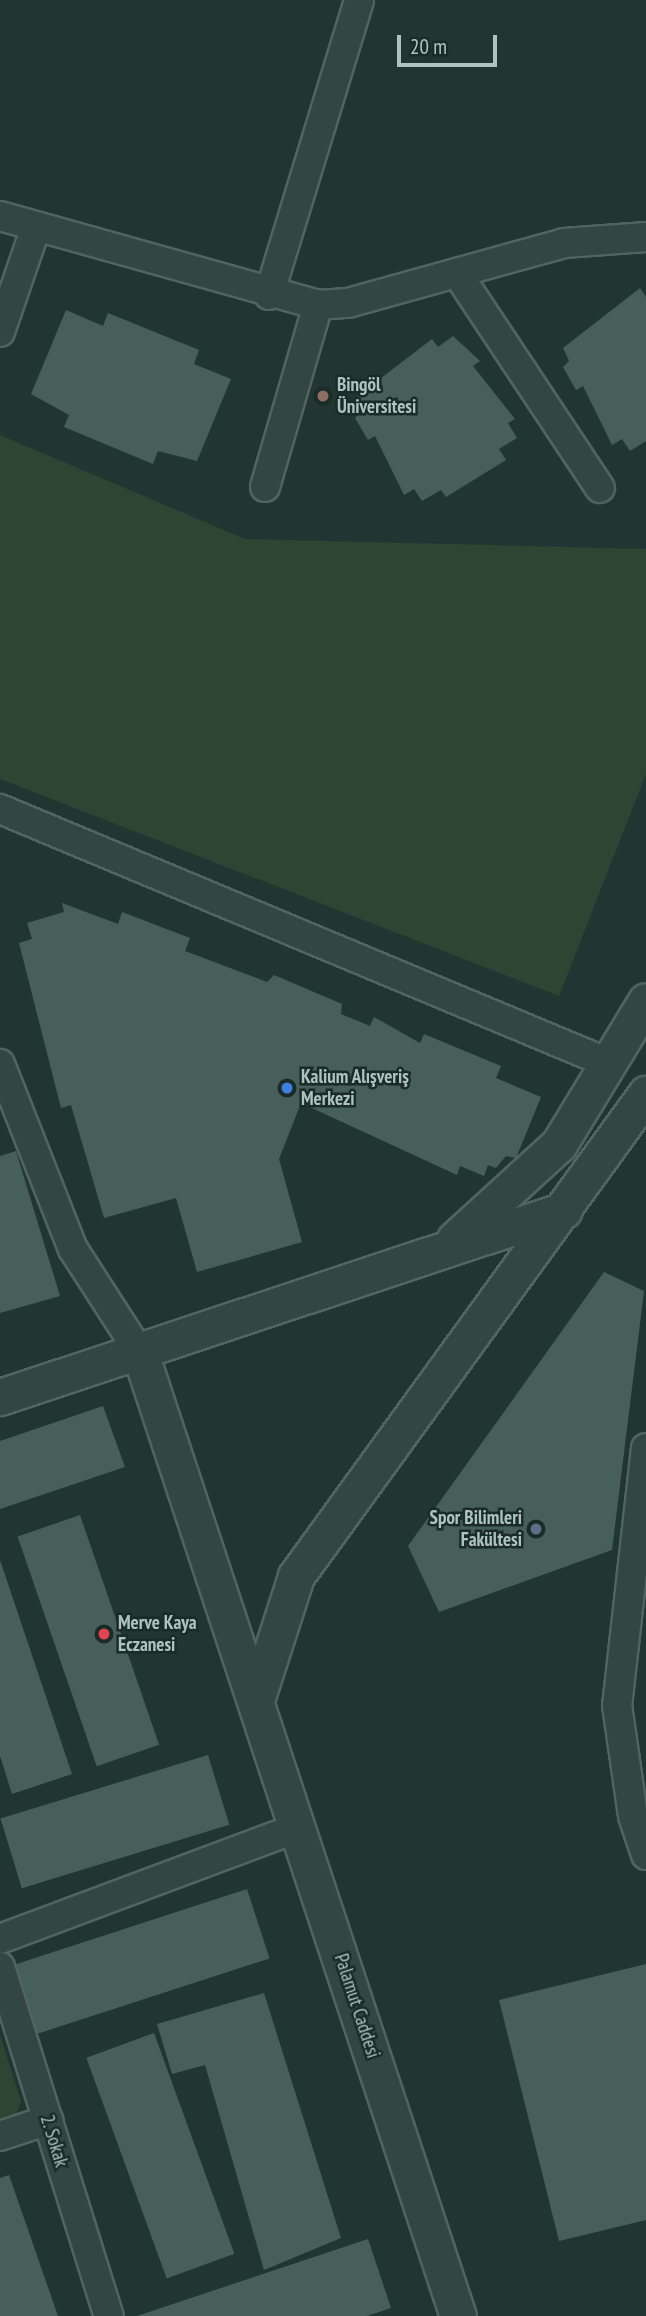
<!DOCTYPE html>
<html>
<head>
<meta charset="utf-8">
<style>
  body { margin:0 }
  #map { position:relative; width:646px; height:2316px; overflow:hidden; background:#213632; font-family:"PT Sans Narrow",sans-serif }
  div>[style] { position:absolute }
  .green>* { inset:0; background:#304433 }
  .building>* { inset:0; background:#475f5b; transform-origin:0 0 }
  .roads { filter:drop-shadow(2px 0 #516461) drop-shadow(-2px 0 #516461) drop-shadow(0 2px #516461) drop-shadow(0 -2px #516461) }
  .minor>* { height:28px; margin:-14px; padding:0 14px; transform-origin:14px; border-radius:14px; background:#344643 }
  .tertiary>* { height:35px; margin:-17.5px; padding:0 17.5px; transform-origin:17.5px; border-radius:17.5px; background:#344643 }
  .dots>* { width:19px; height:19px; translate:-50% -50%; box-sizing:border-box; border:4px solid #1a2b28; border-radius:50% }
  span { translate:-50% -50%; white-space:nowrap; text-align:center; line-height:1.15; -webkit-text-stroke:5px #1a2b28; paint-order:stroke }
  .poi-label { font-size:19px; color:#aec3c0; font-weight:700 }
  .left { translate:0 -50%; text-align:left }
  .right { translate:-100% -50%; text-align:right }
  .street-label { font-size:19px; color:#aec3c0 }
  .scale { position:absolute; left:397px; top:35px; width:100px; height:32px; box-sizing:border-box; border:4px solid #aec3c0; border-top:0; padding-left:9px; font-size:21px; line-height:24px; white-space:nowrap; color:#aec3c0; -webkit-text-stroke:5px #1a2b28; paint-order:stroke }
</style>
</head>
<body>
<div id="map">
  <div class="green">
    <div style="clip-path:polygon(0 435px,245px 539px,646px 549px,646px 774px,559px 996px,0 779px)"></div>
    <div style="clip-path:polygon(0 2035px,21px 2101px,15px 2118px,0 2123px)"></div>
  </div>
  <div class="building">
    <div style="clip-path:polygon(640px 288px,646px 297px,646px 441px,630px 451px,622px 439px,612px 445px,583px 386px,576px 390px,563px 367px,569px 361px,563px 348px)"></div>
    <div style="clip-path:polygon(66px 310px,103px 326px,108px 313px,199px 350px,194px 364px,231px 379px,197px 461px,158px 451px,153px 464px,64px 427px,69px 415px,31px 394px)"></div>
    <div style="clip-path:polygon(453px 336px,480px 361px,473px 366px,515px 419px,508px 423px,517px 438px,499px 449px,506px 460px,446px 497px,441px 490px,422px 501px,414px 489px,404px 495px,375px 436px,368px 440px,355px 418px,361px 412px,355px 398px,432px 339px,438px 347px)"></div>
    <div style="clip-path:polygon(62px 903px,118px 924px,122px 912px,190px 938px,185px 951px,267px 982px,274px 975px,342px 1004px,341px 1014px,370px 1026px,374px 1017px,420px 1043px,424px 1034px,501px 1066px,496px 1078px,541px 1097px,516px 1158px,506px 1156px,496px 1168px,488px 1165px,484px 1176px,460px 1166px,457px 1175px,301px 1103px,279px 1159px,302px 1242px,197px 1272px,176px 1198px,104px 1218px,71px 1105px,61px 1108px,19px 943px,32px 939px,27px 923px,64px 912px)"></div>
    <div style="clip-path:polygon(16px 1151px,60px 1296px,0 1313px,0 1156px)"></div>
    <div style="clip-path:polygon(604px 1272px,644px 1291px,612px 1550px,439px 1612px,408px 1546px)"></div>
    <div style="clip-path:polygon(103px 1406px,125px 1467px,0 1509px,0 1441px)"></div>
    <div style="left:80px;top:1515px;width:243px;height:66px;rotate:71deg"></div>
    <div style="clip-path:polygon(0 1560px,72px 1774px,12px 1794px,0 1756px)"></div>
    <div style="left:208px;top:1755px;width:73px;height:217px;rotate:73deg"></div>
    <div style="left:247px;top:1889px;width:73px;height:244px;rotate:72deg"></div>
    <div style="clip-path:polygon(646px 1964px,646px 2220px,559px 2241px,499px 2000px)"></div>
    <div style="clip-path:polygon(264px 1993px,341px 2238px,264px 2270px,205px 2065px,172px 2074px,157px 2024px)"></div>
    <div style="left:154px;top:2033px;width:235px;height:72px;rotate:70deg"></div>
    <div style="clip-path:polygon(9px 2175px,58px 2316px,0 2316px,0 2178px)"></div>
    <div style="clip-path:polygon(368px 2239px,391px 2308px,367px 2316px,137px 2316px)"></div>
  </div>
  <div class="roads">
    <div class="minor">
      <div style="left:0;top:216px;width:330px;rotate:15.6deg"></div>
      <div style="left:318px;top:305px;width:30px;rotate:-4deg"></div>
      <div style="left:348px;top:303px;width:224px;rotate:-15.5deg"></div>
      <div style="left:564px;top:243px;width:82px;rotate:-4.2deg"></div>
      <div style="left:457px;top:273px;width:258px;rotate:56.4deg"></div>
      <div style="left:269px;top:295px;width:308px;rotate:-73deg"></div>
      <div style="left:0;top:332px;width:111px;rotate:-71.1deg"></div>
      <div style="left:265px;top:487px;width:190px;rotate:-73.8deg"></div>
      <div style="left:0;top:809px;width:659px;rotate:22.67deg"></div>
      <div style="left:0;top:1064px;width:199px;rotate:68.5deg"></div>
      <div style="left:73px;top:1249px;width:124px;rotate:57.2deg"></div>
      <div style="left:646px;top:1448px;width:259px;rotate:96.4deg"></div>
      <div style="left:617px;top:1705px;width:112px;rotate:81.8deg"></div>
      <div style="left:633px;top:1816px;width:41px;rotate:71.6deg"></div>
      <div style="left:0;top:1939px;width:319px;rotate:-20.5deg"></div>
      <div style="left:0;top:1967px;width:366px;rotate:72.7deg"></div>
      <div style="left:0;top:2136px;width:51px;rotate:-18.4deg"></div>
    </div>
    <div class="tertiary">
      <div style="left:455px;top:1239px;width:141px;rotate:-42.4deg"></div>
      <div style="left:559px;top:1144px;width:167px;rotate:-58.7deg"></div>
      <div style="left:140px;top:1353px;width:1014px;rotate:71.73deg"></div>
      <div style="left:0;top:1397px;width:594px;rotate:-18.34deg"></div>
      <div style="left:257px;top:1697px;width:127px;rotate:-72.1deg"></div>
      <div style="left:296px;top:1576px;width:596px;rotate:-54.02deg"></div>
    </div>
  </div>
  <div class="dots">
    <div style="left:323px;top:396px;background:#8d6e63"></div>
    <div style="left:287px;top:1088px;background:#3f7fe0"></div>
    <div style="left:536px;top:1529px;background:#5c6f8a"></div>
    <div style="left:104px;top:1634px;background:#e0444e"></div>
  </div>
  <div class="poi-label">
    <span class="left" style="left:337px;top:396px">Bingöl<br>Üniversitesi</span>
    <span class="left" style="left:301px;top:1088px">Kalium Alışveriş<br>Merkezi</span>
    <span class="right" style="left:522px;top:1529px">Spor Bilimleri<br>Fakültesi</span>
    <span class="left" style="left:118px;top:1634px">Merve Kaya<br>Eczanesi</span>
  </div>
  <div class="street-label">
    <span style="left:357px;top:2006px;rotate:72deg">Palamut Caddesi</span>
    <span style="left:54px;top:2141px;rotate:73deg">2. Sokak</span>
  </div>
  <div class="scale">20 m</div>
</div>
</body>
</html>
